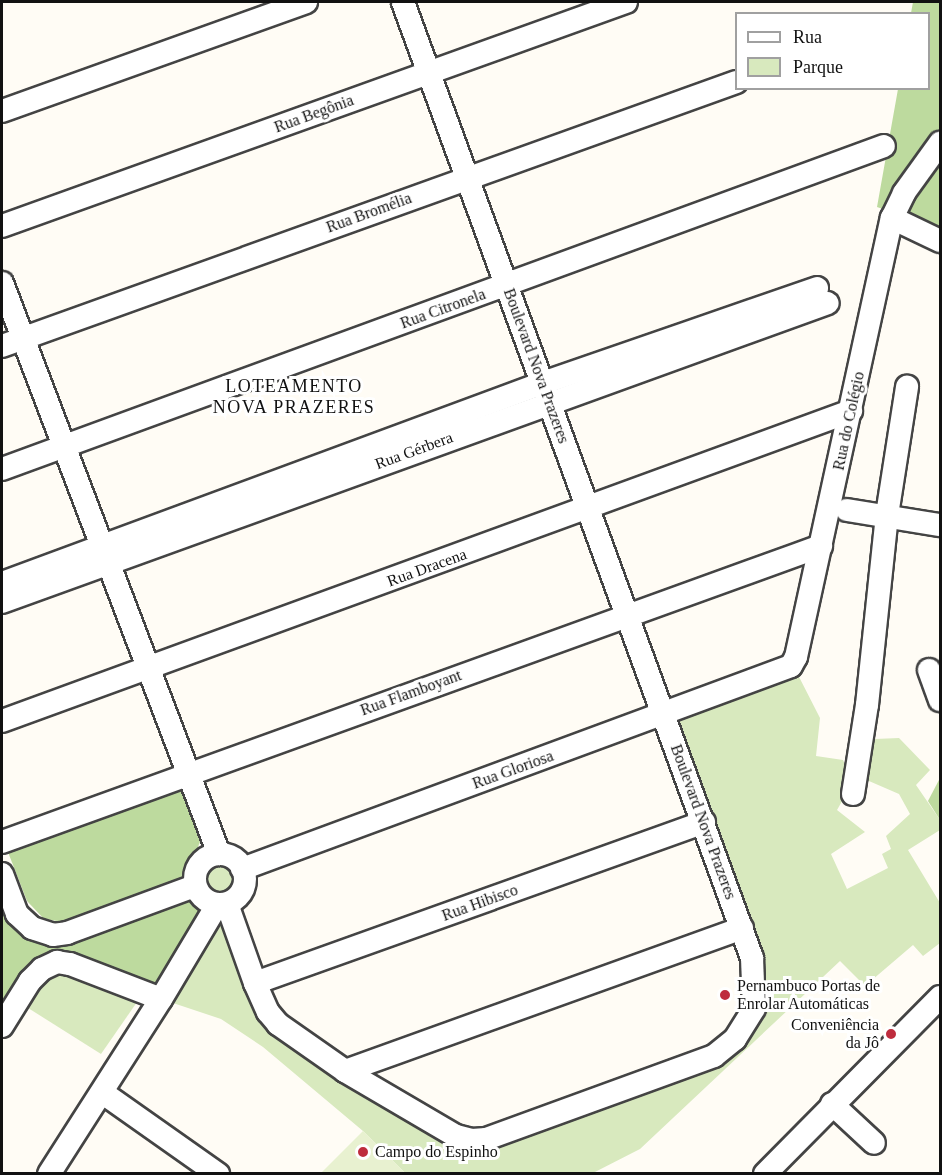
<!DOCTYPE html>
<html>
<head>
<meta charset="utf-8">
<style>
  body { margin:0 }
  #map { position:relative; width:942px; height:1175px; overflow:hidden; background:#fffcf5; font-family:Georgia,serif }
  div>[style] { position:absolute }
  .green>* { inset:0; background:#d8e9be }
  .round { border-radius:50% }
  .forest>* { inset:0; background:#bdda9e }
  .pitch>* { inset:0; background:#e8f1d0 }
  .roads { filter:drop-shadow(2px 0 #444) drop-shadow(-2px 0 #444) drop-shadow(0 2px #444) drop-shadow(0 -2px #444) }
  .minor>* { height:22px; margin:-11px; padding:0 11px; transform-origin:11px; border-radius:11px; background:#fff }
  .minor>.ring { margin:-11px; padding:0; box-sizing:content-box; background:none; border:22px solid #fff; border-radius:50% }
  .dots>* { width:16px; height:16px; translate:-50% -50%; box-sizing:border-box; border:3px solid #fff; border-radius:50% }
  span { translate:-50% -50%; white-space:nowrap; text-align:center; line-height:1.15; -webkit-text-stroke:6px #fff; paint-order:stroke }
  .street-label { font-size:16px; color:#111 }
  .poi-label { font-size:16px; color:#111 }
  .left { translate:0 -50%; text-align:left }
  .right { translate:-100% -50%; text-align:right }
  .neighbourhood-label { font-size:18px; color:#111; letter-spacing:1.5px }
  .frame { position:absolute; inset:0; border:3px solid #111; pointer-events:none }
  .legend { position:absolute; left:735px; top:12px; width:195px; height:78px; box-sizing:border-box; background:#fff; border:2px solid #a0a0a0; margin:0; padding:8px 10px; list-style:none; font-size:18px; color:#111 }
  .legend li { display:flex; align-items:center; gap:12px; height:30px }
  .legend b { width:30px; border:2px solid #a0a0a0 }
</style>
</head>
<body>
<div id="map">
  <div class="green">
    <div style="clip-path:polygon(795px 669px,820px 718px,816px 756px,843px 760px,853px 782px,837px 810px,865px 832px,831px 854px,847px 889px,888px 868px,882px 854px,891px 849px,886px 836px,910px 814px,899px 794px,862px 778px,875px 739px,899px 738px,930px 770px,916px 785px,940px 820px,940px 830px,908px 850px,940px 903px,940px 943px,923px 956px,913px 945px,865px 986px,840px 961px,640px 1149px,593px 1173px,405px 1173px,363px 1131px,263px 1047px,221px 1019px,161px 999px,217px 905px,268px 1011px,472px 1140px,714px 1056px,756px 991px,673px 723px)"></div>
    <div class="round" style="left:205px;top:864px;width:30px;height:30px"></div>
    <div style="clip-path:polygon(48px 965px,144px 992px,101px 1054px,17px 1001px)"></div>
  </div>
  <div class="forest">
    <div style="clip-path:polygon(913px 2px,940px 2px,940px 229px,877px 207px,898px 89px,928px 88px,928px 14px,911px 13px)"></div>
    <div style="clip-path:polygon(940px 778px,940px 820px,928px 801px)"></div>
    <div style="clip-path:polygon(183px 787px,201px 839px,186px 879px,71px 923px,44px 919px,27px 901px,6px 847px)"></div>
    <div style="clip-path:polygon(2px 879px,31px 935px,194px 897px,203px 906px,158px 984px,65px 951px,44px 962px,2px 1024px)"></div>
  </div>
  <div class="pitch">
    <div style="clip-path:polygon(363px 1131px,405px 1173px,321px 1173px)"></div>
  </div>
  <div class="roads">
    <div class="minor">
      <div style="left:2px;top:111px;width:323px;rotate:-19.7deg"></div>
      <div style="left:892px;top:218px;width:53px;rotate:25.6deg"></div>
      <div style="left:2px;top:226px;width:663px;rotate:-19.75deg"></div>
      <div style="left:2px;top:283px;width:611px;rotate:69.19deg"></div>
      <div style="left:2px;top:346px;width:780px;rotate:-19.78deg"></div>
      <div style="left:2px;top:469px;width:939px;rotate:-20.11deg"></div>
      <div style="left:847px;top:510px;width:94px;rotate:9.2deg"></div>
      <div style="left:2px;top:583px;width:577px;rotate:-20.29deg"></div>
      <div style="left:543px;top:383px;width:290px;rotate:-19.1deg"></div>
      <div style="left:2px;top:602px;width:878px;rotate:-19.9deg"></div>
      <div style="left:929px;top:670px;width:32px;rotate:70deg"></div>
      <div style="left:2px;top:721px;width:904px;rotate:-20.06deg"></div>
      <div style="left:853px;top:794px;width:90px;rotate:-81.1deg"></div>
      <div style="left:867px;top:705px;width:191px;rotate:-84deg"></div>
      <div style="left:887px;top:515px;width:130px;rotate:-81.1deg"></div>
      <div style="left:2px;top:842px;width:871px;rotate:-19.87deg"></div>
      <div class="ring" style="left:195px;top:854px;width:28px;height:28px"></div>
      <div style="left:242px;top:869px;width:585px;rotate:-20.29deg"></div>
      <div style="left:791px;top:666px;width:10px;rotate:-61deg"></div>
      <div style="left:796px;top:657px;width:449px;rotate:-77.7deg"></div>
      <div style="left:892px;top:218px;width:28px;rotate:-64deg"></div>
      <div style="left:904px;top:193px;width:62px;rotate:-54.2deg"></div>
      <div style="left:2px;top:874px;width:43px;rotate:69.4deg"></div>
      <div style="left:17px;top:914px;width:21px;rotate:43deg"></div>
      <div style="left:32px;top:928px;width:22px;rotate:18deg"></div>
      <div style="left:53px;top:935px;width:14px;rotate:-8deg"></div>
      <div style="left:67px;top:933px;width:136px;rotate:-20.2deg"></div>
      <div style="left:227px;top:904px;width:84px;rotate:70.5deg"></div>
      <div style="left:255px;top:983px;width:32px;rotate:66deg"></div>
      <div style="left:268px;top:1012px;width:16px;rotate:50deg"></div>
      <div style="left:278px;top:1024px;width:82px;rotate:35deg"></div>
      <div style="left:345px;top:1071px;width:129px;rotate:30.4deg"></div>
      <div style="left:456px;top:1136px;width:16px;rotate:14deg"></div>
      <div style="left:472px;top:1140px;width:14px;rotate:-4deg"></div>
      <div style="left:486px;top:1139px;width:243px;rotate:-20deg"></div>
      <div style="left:714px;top:1056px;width:27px;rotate:-39deg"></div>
      <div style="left:735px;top:1039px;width:36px;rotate:-58deg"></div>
      <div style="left:754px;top:1008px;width:50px;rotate:-92.3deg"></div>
      <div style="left:752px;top:958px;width:1018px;rotate:-110.06deg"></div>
      <div style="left:255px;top:983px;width:477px;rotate:-19.7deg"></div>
      <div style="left:2px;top:1026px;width:53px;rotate:-58.1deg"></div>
      <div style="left:30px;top:981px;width:17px;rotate:-45deg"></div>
      <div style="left:42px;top:969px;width:17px;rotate:-25deg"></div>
      <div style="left:57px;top:962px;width:13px;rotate:9deg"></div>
      <div style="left:70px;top:964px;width:97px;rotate:21deg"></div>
      <div style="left:345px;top:1071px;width:422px;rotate:-19.8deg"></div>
      <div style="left:103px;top:1093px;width:141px;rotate:35.2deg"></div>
      <div style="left:832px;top:1104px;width:57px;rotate:42.9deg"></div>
      <div style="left:49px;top:1174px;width:208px;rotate:-57.4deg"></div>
      <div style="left:161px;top:999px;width:109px;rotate:-59.2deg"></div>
      <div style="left:765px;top:1174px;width:249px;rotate:-45.3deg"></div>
    </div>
  </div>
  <div class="dots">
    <div style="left:725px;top:995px;background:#be2c3d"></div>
    <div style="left:891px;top:1034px;background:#be2c3d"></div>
    <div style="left:363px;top:1152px;background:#be2c3d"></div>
  </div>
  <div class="street-label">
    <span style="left:314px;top:114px;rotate:-20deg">Rua Begônia</span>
    <span style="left:369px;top:213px;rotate:-20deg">Rua Bromélia</span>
    <span style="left:443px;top:309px;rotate:-20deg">Rua Citronela</span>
    <span style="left:536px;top:366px;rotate:70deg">Boulevard Nova Prazeres</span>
    <span style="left:849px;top:421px;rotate:-78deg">Rua do Colégio</span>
    <span style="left:414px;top:451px;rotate:-20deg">Rua Gérbera</span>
    <span style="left:427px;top:568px;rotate:-20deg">Rua Dracena</span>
    <span style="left:411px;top:693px;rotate:-20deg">Rua Flamboyant</span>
    <span style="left:513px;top:770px;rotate:-20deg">Rua Gloriosa</span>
    <span style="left:703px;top:822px;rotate:70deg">Boulevard Nova Prazeres</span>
    <span style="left:480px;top:903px;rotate:-20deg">Rua Hibisco</span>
  </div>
  <div class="poi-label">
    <span class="left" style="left:737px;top:995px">Pernambuco Portas de<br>Enrolar Automáticas</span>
    <span class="right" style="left:879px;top:1034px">Conveniência<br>da Jô</span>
    <span class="left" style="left:375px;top:1152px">Campo do Espinho</span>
  </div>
  <div class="neighbourhood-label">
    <span style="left:294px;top:397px">LOTEAMENTO<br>NOVA PRAZERES</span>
  </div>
  <div class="frame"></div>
  <ul class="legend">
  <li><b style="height:8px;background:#fff"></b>Rua</li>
  <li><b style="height:16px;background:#d8e9be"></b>Parque</li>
  </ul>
</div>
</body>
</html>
